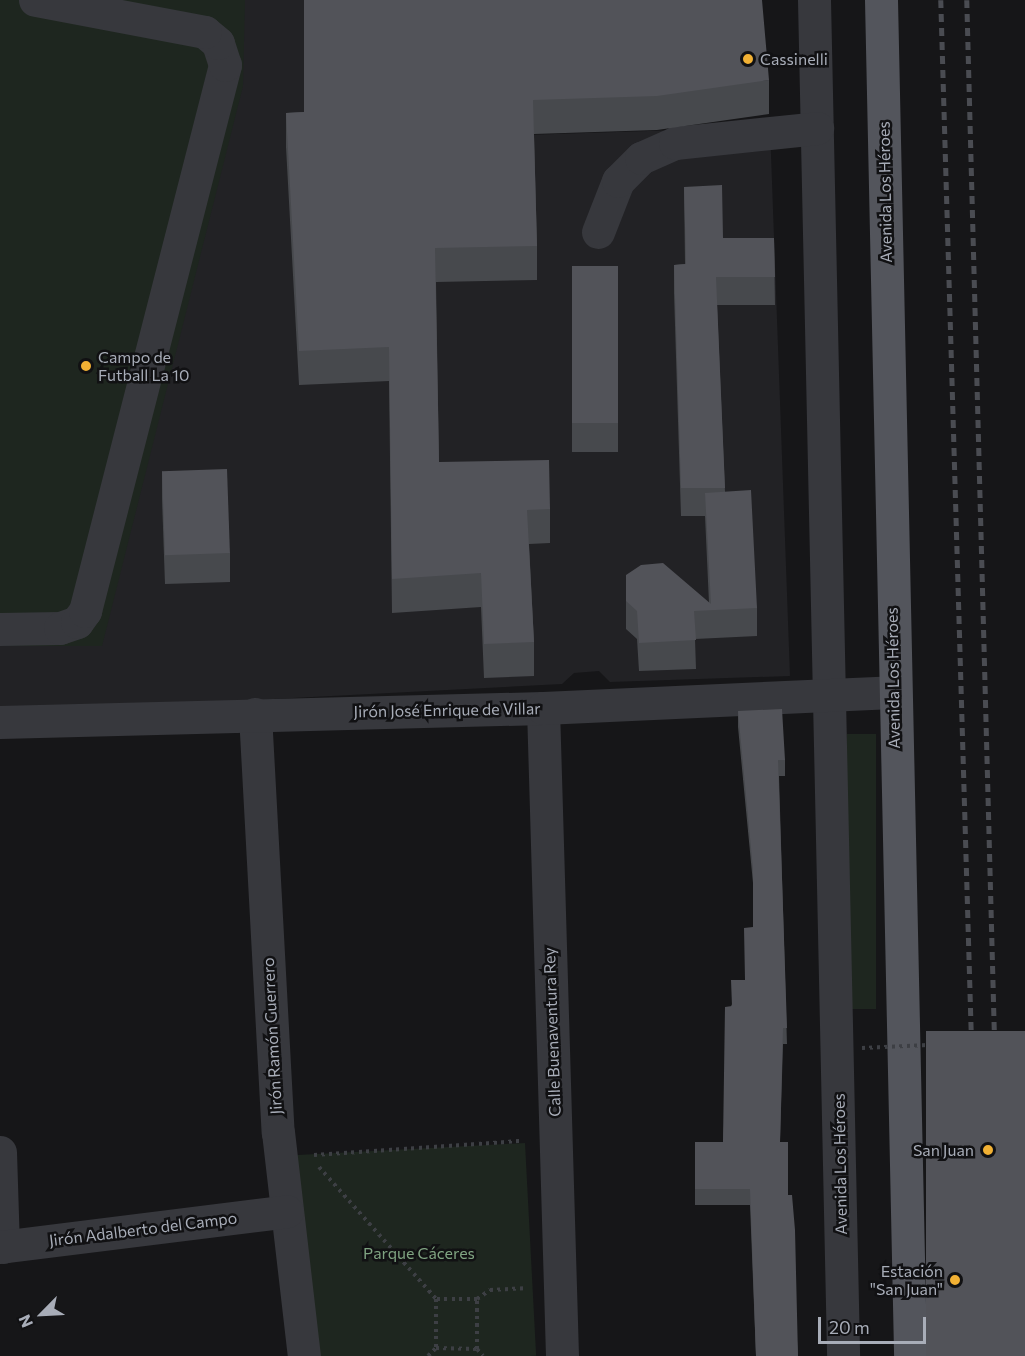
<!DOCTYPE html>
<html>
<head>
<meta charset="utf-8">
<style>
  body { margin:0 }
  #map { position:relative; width:1025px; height:1356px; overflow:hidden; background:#161618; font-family:Commissioner,sans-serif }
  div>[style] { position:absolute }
  .built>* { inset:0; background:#222225 }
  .green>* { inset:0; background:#1e261f; transform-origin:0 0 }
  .path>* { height:4px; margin-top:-2px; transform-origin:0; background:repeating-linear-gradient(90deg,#3d3f44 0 3px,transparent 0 7.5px) }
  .minor>* { height:33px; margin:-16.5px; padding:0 16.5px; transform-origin:16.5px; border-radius:16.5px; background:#37383d }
  .major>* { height:33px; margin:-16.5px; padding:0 16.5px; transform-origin:16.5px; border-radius:16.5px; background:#53555c }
  .rail>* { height:4.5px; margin-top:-2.25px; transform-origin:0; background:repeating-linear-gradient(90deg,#4a4c52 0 8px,transparent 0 14px) }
  .path-bridge>* { height:4px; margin-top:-2px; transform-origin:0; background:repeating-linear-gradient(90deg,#3d3f44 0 3px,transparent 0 7.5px) }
  .wall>* { inset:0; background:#47494d; transform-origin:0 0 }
  .building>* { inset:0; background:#525359; transform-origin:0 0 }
  .dots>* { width:16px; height:16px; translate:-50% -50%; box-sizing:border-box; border:3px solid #111113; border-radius:50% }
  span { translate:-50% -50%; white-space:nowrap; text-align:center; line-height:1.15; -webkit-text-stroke:5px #111113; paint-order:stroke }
  .poi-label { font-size:16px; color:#a8adb8 }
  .left { translate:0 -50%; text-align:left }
  .right { translate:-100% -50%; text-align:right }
  .street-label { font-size:16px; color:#a8adb8 }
  .park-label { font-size:16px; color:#7fa381 }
  .north { position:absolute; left:12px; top:1284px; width:60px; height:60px; -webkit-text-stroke:4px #111113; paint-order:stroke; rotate:246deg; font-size:16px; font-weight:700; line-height:24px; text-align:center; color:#a8adb8 }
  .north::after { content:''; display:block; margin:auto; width:21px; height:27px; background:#a8adb8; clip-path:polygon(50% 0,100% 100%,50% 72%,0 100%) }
  .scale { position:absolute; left:818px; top:1317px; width:108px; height:27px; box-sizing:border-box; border:3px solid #a8adb8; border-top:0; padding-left:8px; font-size:18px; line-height:21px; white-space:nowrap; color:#a8adb8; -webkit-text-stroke:4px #111113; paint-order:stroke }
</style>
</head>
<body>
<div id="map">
  <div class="built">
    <div style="clip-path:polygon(0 0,304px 0,305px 142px,770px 127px,790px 676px,610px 682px,599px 671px,574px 673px,562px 684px,0 713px)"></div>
  </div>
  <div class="green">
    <div style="clip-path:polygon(0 0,245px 0,243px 86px,102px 646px,0 646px)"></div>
    <div style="left:847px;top:734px;width:29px;height:275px"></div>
    <div style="left:525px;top:1143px;width:213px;height:232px;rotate:87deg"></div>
  </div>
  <div class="path">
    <div style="left:314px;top:1155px;width:208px;rotate:-3.9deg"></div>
    <div style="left:319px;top:1167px;width:176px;rotate:48.4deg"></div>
    <div style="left:477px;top:1299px;width:16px;rotate:-35deg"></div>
    <div style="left:490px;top:1290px;width:35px;rotate:-3deg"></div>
    <div style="left:477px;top:1349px;width:9px;rotate:49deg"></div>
    <div style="left:428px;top:1356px;width:11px;rotate:-45deg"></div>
    <div style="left:436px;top:1348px;width:41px;rotate:1.4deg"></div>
    <div style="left:477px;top:1349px;width:50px;rotate:-90deg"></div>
    <div style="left:477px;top:1299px;width:41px;rotate:180deg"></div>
    <div style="left:436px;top:1299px;width:49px;rotate:90deg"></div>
  </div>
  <div class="minor">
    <div style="left:814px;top:0;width:1356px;rotate:88.77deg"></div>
    <div style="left:598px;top:232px;width:55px;rotate:-68.6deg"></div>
    <div style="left:618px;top:181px;width:33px;rotate:-45deg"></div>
    <div style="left:641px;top:158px;width:37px;rotate:-24deg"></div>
    <div style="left:675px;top:143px;width:143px;rotate:-6deg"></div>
    <div style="left:0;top:629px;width:60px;rotate:-1deg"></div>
    <div style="left:60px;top:628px;width:18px;rotate:-19deg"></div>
    <div style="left:77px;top:622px;width:14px;rotate:-54deg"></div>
    <div style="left:85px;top:611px;width:564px;rotate:-75.62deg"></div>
    <div style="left:225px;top:65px;width:23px;rotate:-108deg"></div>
    <div style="left:218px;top:43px;width:17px;rotate:-140deg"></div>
    <div style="left:205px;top:32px;width:173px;rotate:-169.3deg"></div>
    <div style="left:543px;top:708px;width:648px;rotate:88.32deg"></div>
    <div style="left:255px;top:714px;width:419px;rotate:86.9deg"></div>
    <div style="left:278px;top:1132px;width:226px;rotate:83.4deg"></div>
    <div style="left:0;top:722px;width:543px;rotate:-1.48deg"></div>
    <div style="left:543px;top:708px;width:350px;rotate:-2.6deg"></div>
    <div style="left:0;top:1152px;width:95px;rotate:88.2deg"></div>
    <div style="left:0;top:1247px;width:289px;rotate:-7.1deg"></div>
  </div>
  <div class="major">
    <div style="left:881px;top:0;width:1356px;rotate:88.77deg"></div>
  </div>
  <div class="rail">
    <div style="left:941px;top:0;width:1050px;rotate:88.31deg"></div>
    <div style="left:967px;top:0;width:1047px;rotate:88.47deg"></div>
  </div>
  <div class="path-bridge">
    <div style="left:862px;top:1048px;width:66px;rotate:-2.6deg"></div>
  </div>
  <div class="wall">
    <div style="clip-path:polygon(769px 80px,769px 114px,657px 130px,534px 134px,537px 246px,537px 280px,436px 282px,439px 462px,550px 509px,550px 543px,529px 544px,534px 642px,534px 676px,484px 678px,481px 607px,392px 613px,389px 381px,299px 385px,286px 147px,286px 113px,304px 112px)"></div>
    <div style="clip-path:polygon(684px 187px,723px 238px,774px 238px,775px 305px,717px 305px,725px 492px,757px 608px,757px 636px,695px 639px,696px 669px,639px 671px,637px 639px,626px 629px,626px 575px,709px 603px,705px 516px,681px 516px,674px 293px,674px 265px,685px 264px)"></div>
    <div style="left:572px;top:266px;width:46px;height:186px"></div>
    <div style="clip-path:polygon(162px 471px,230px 553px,230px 582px,165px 584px,162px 499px)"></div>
    <div style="clip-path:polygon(738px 711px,785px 760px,785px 776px,779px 776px,787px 1044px,783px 1044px,780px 1142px,788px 1195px,798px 1356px,756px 1356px,750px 1205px,695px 1205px,695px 1142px,723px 1142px,731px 1006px,745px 980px,753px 927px,753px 883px,738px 727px)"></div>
    <div style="clip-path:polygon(926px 1034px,1025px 1356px,934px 1356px,926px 1069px)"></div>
  </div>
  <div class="building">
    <div style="clip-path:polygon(304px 0,762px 0,769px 80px,657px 96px,533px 100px,537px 246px,435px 248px,439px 462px,549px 460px,550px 509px,527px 510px,534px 642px,484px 644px,481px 573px,392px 579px,389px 347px,299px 351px,286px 113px,304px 112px)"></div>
    <div style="clip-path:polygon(722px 185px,723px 238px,774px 238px,775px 277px,716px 277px,725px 488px,681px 488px,674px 265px,686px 264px,684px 187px)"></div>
    <div style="left:572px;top:266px;width:46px;height:157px"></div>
    <div style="left:227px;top:469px;width:84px;height:65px;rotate:88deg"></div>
    <div style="clip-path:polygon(751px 490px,757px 608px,694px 611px,696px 640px,639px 643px,637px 611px,626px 601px,626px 575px,641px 565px,663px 563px,711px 604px,705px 493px)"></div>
    <div style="clip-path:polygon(782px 709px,785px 760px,778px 760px,787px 1028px,783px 1028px,780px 1142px,788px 1142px,788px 1195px,792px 1195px,795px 1230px,798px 1356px,756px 1356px,750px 1189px,695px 1189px,695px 1142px,723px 1142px,725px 1007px,732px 1006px,731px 980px,745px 980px,744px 928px,753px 927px,753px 869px,738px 711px)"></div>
    <div style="left:1025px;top:1031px;width:325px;height:99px;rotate:90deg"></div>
  </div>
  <div class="dots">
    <div style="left:748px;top:59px;background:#f2b134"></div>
    <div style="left:86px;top:366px;background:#f2b134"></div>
    <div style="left:988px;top:1150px;background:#f2b134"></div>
    <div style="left:955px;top:1280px;background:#f2b134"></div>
  </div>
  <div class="poi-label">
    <span class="left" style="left:760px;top:59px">Cassinelli</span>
    <span class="left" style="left:98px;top:366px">Campo de<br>Futball La 10</span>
    <span class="right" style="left:974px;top:1150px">San Juan</span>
    <span class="right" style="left:943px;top:1280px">Estación<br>"San Juan"</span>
  </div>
  <div class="street-label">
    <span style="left:885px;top:192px;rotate:-91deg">Avenida Los Héroes</span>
    <span style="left:893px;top:678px;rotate:-91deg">Avenida Los Héroes</span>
    <span style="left:447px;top:710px;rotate:-1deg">Jirón José Enrique de Villar</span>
    <span style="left:552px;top:1032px;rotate:-92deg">Calle Buenaventura Rey</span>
    <span style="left:272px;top:1036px;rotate:-93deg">Jirón Ramón Guerrero</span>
    <span style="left:840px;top:1164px;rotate:-91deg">Avenida Los Héroes</span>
    <span style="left:143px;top:1229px;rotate:-7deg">Jirón Adalberto del Campo</span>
  </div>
  <div class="park-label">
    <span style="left:419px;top:1253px">Parque Cáceres</span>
  </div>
  <div class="north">N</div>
  <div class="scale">20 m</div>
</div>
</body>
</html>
